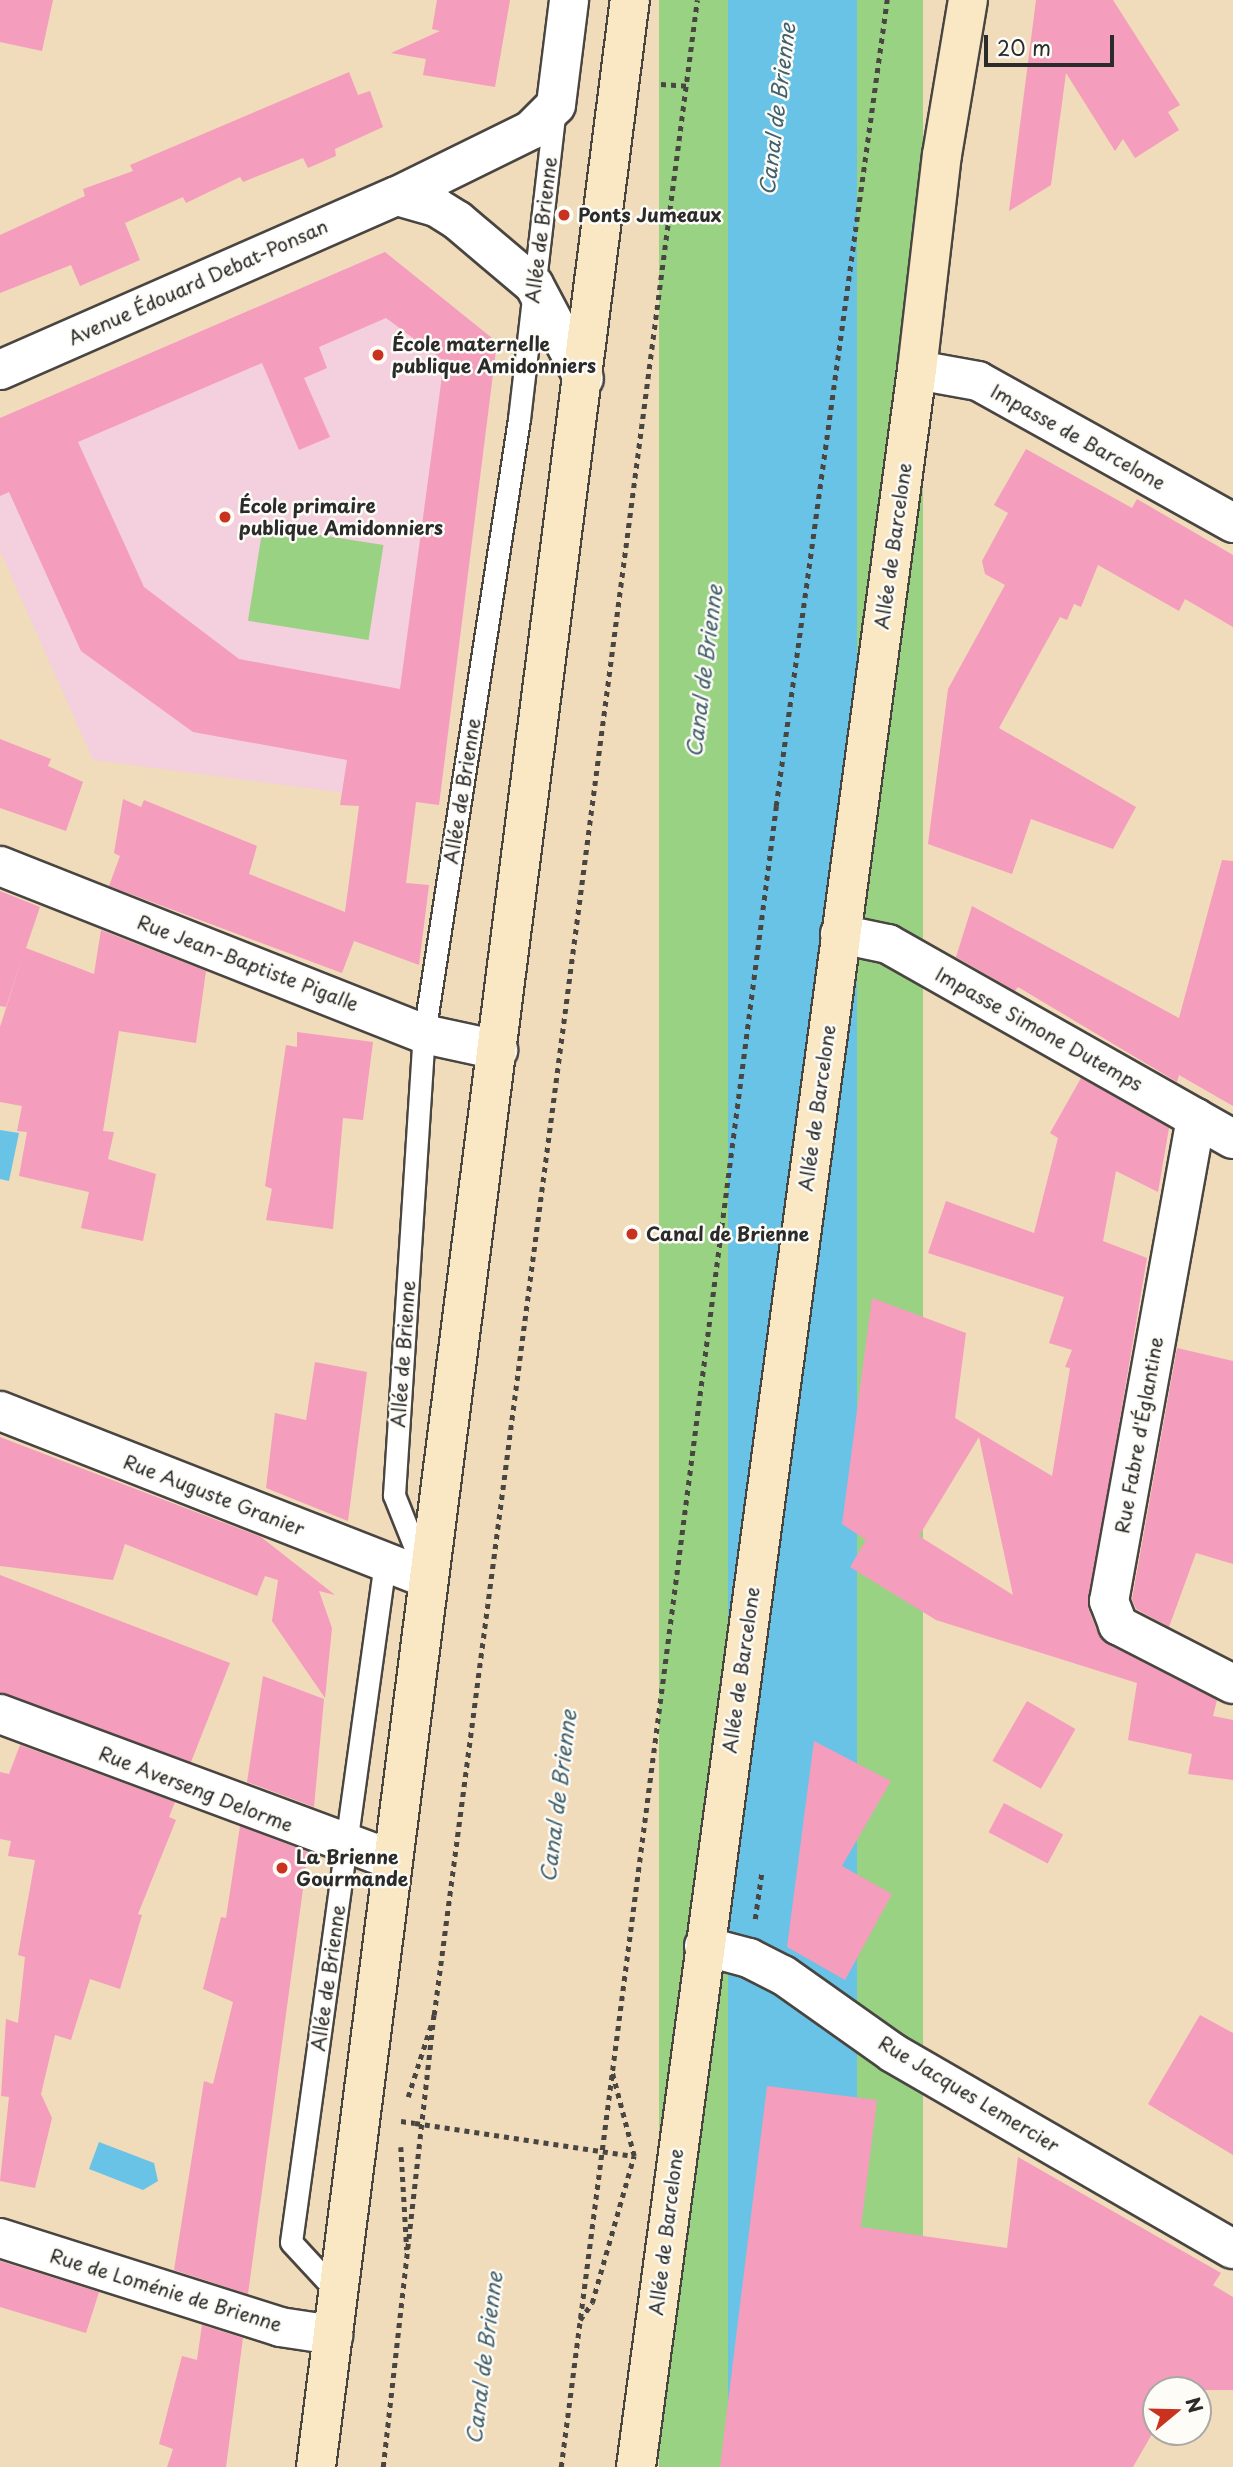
<!DOCTYPE html>
<html>
<head>
<meta charset="utf-8">
<style>
  body { margin:0 }
  #map { position:relative; width:1233px; height:2467px; overflow:hidden; background:#f0dbbb; font-family:"Playpen Sans",sans-serif }
  div>[style] { position:absolute }
  .built>* { inset:0; background:#f4cfdd }
  .green>* { inset:0; background:#9ad284; transform-origin:0 0 }
  .water>* { inset:0; background:#69c3e7; transform-origin:0 0 }
  .building>* { inset:0; background:#f49dbd; transform-origin:0 0 }
  .path>* { height:4.5px; margin-top:-2.25px; transform-origin:0; background:repeating-linear-gradient(90deg,#494541 0 5px,transparent 0 10px) }
  .roads { filter:drop-shadow(2px 0 #494541) drop-shadow(-2px 0 #494541) drop-shadow(0 2px #494541) drop-shadow(0 -2px #494541) }
  .lane>* { height:21px; margin:-10.5px; padding:0 10.5px; transform-origin:10.5px; border-radius:10.5px; background:#fff }
  .street>* { height:38px; margin:-19px; padding:0 19px; transform-origin:19px; border-radius:19px; background:#fff }
  .secondary>* { height:38px; margin:-19px; padding:0 19px; transform-origin:19px; border-radius:19px; background:#fae7c3 }
  .path-bridge>* { height:4.5px; margin-top:-2.25px; transform-origin:0; background:repeating-linear-gradient(90deg,#494541 0 5px,transparent 0 10px) }
  .dots>* { width:19px; height:19px; translate:-50% -50%; box-sizing:border-box; border:4px solid #fdfcf7; border-radius:50% }
  span { translate:-50% -50%; white-space:nowrap; text-align:center; line-height:1.15; -webkit-text-stroke:5px #fdfcf7; paint-order:stroke }
  .poi-label { font-size:19px; color:#2b2b2b; font-weight:700 }
  .left { translate:0 -50%; text-align:left }
  .street-label { font-size:19px; color:#2b2b2b }
  .water-label { font-size:21px; color:#41606d; font-style:italic }
  .north { position:absolute; left:1142px; top:2376px; width:70px; height:70px; box-sizing:border-box; background:#fdfcf7; border:2px solid #a9a8a5; border-radius:50%; rotate:71deg; font-size:19px; font-weight:700; line-height:28px; text-align:center; color:#2b2b2b }
  .north::after { content:''; display:block; margin:auto; width:24px; height:32px; background:#c8321e; clip-path:polygon(50% 0,100% 100%,50% 72%,0 100%) }
  .scale { position:absolute; left:984px; top:35px; width:130px; height:32px; box-sizing:border-box; border:4px solid #2b2b2b; border-top:0; padding-left:9px; font-size:21px; line-height:24px; white-space:nowrap; color:#2b2b2b; -webkit-text-stroke:5px #fdfcf7; paint-order:stroke }
</style>
</head>
<body>
<div id="map">
  <div class="built">
    <div style="clip-path:polygon(385px 252px,497px 342px,439px 805px,93px 760px,0 551px,0 418px)"></div>
  </div>
  <div class="green">
    <div style="left:659px;top:0;width:69px;height:2487px"></div>
    <div style="left:856px;top:0;width:67px;height:2488px"></div>
    <div style="left:263px;top:526px;width:122px;height:96px;rotate:9deg"></div>
  </div>
  <div class="water">
    <div style="left:728px;top:0;width:129px;height:2487px"></div>
    <div style="clip-path:polygon(0 1130px,19px 1133px,9px 1181px,0 1179px)"></div>
    <div style="clip-path:polygon(99px 2142px,154px 2163px,158px 2181px,143px 2190px,89px 2169px)"></div>
  </div>
  <div class="building">
    <div style="clip-path:polygon(0 0,53px 0,42px 51px,0 42px)"></div>
    <div style="clip-path:polygon(437px 0,510px 0,495px 87px,423px 75px,426px 59px,391px 53px,440px 31px,432px 29px)"></div>
    <div style="clip-path:polygon(1036px 0,1113px 0,1180px 105px,1168px 112px,1179px 130px,1135px 158px,1123px 139px,1115px 151px,1066px 73px,1051px 185px,1009px 211px)"></div>
    <div style="clip-path:polygon(349px 72px,358px 95px,370px 91px,383px 127px,335px 149px,336px 156px,308px 168px,303px 158px,243px 182px,240px 177px,186px 203px,183px 197px,125px 223px,140px 260px,80px 286px,71px 265px,0 293px,0 235px,85px 196px,83px 189px,133px 171px,130px 165px)"></div>
    <div style="clip-path:polygon(evenodd,385px 252px,497px 342px,439px 805px,416px 802px,406px 883px,429px 885px,419px 965px,354px 941px,342px 973px,109px 886px,120px 856px,114px 853px,123px 799px,141px 807px,144px 800px,257px 846px,249px 874px,345px 912px,359px 806px,340px 805px,347px 760px,193px 732px,81px 651px,9px 492px,0 496px,0 418px,385px 252px,386px 318px,444px 361px,400px 689px,239px 659px,144px 587px,78px 442px,262px 363px,299px 450px,330px 437px,304px 378px,327px 368px,319px 347px,386px 318px)"></div>
    <div style="clip-path:polygon(1026px 449px,1132px 508px,1137px 499px,1233px 555px,1233px 627px,1185px 599px,1179px 611px,1098px 565px,1081px 607px,1074px 604px,1067px 620px,1060px 617px,999px 728px,1136px 807px,1113px 849px,1031px 819px,1012px 874px,928px 844px,948px 689px,1005px 585px,985px 574px,982px 561px,1008px 513px,994px 505px)"></div>
    <div style="clip-path:polygon(0 739px,51px 759px,48px 766px,83px 782px,66px 831px,0 808px)"></div>
    <div style="clip-path:polygon(1222px 860px,1233px 861px,1233px 1106px,1179px 1075px,1177px 1082px,1018px 987px,1015px 991px,956px 957px,972px 906px,1179px 1018px)"></div>
    <div style="clip-path:polygon(0 891px,40px 907px,26px 948px,94px 974px,101px 930px,206px 971px,196px 1043px,119px 1031px,103px 1131px,114px 1132px,108px 1159px,156px 1174px,143px 1241px,81px 1228px,89px 1192px,19px 1176px,27px 1132px,17px 1131px,22px 1106px,0 1102px,0 1027px,25px 949px,6px 1007px,0 1006px)"></div>
    <div style="clip-path:polygon(297px 1032px,373px 1042px,363px 1120px,343px 1118px,333px 1229px,266px 1220px,272px 1189px,265px 1186px,286px 1045px,297px 1047px)"></div>
    <div style="clip-path:polygon(evenodd,1081px 1078px,1169px 1128px,1158px 1192px,1116px 1171px,1103px 1241px,1147px 1258px,1088px 1608px,1098px 1633px,1108px 1644px,1217px 1700px,1213px 1716px,1233px 1720px,1233px 1780px,1188px 1774px,1192px 1754px,1128px 1740px,1137px 1683px,936px 1620px,850px 1567px,866px 1540px,842px 1524px,872px 1298px,966px 1333px,955px 1418px,1052px 1476px,1070px 1368px,1065px 1367px,1072px 1350px,1049px 1343px,1064px 1297px,928px 1253px,946px 1201px,1034px 1233px,1058px 1138px,1050px 1133px,1081px 1078px,979px 1437px,1013px 1595px,919px 1536px,979px 1437px)"></div>
    <div style="clip-path:polygon(1177px 1348px,1233px 1361px,1233px 1564px,1196px 1553px,1169px 1627px,1136px 1609px,1132px 1599px)"></div>
    <div style="clip-path:polygon(315px 1362px,367px 1372px,348px 1521px,266px 1488px,275px 1413px,306px 1420px)"></div>
    <div style="clip-path:polygon(0 1437px,261px 1537px,335px 1595px,319px 1591px,332px 1628px,325px 1698px,272px 1621px,278px 1580px,265px 1576px,257px 1596px,125px 1544px,113px 1580px,0 1566px)"></div>
    <div style="clip-path:polygon(0 1575px,230px 1663px,191px 1762px,0 1693px)"></div>
    <div style="clip-path:polygon(263px 1676px,324px 1699px,314px 1807px,247px 1782px)"></div>
    <div style="left:1027px;top:1701px;width:56px;height:69px;rotate:30deg"></div>
    <div style="clip-path:polygon(814px 1741px,891px 1781px,842px 1866px,892px 1894px,845px 1980px,787px 1947px)"></div>
    <div style="clip-path:polygon(20px 1745px,175px 1802px,169px 1817px,176px 1820px,138px 1914px,142px 1915px,120px 1989px,90px 1979px,71px 2040px,55px 2035px,41px 2094px,52px 2118px,35px 2188px,0 2181px,9px 2097px,1px 2096px,6px 2019px,18px 2023px,25px 1957px,18px 1955px,35px 1860px,8px 1856px,11px 1841px,0 1839px,0 1772px,9px 1774px)"></div>
    <div style="left:1004px;top:1803px;width:67px;height:33px;rotate:28deg"></div>
    <div style="clip-path:polygon(240px 1826px,308px 1852px,248px 2294px,174px 2270px,204px 2081px,213px 2084px,233px 2002px,203px 1989px,221px 1917px,226px 1918px)"></div>
    <div style="clip-path:polygon(1200px 2015px,1233px 2033px,1233px 2155px,1148px 2104px)"></div>
    <div style="clip-path:polygon(767px 2086px,877px 2100px,861px 2227px,1007px 2248px,1018px 2157px,1221px 2273px,1213px 2285px,1233px 2297px,1233px 2390px,1156px 2390px,1156px 2427px,1133px 2467px,720px 2467px)"></div>
    <div style="clip-path:polygon(0 2261px,99px 2292px,86px 2333px,0 2307px)"></div>
    <div style="clip-path:polygon(202px 2325px,243px 2338px,226px 2467px,167px 2467px,173px 2449px,159px 2444px,182px 2356px,197px 2360px)"></div>
  </div>
  <div class="path">
    <div style="left:661px;top:84px;width:26px;rotate:4deg"></div>
    <div style="left:755px;top:1919px;width:49px;rotate:-81.9deg"></div>
    <div style="left:408px;top:2097px;width:76px;rotate:-72.3deg"></div>
    <div style="left:401px;top:2121px;width:14px;rotate:8deg"></div>
    <div style="left:401px;top:2147px;width:103px;rotate:86.7deg"></div>
    <div style="left:580px;top:2320px;width:21px;rotate:-55deg"></div>
    <div style="left:592px;top:2303px;width:153px;rotate:-74.1deg"></div>
    <div style="left:634px;top:2156px;width:87px;rotate:-104.7deg"></div>
    <div style="left:383px;top:2467px;width:455px;rotate:-83.6deg"></div>
    <div style="left:434px;top:2015px;width:2032px;rotate:-82.56deg"></div>
    <div style="left:561px;top:2467px;width:1675px;rotate:-82.62deg"></div>
    <div style="left:776px;top:806px;width:814px;rotate:-82.16deg"></div>
  </div>
  <div class="roads">
    <div class="lane">
      <div style="left:424px;top:1570px;width:81px;rotate:-111.8deg"></div>
      <div style="left:394px;top:1495px;width:462px;rotate:-86.3deg"></div>
      <div style="left:424px;top:1034px;width:622px;rotate:-81.22deg"></div>
      <div style="left:519px;top:419px;width:311px;rotate:-83.4deg"></div>
      <div style="left:338px;top:2293px;width:69px;rotate:-132.7deg"></div>
      <div style="left:291px;top:2242px;width:686px;rotate:-82.13deg"></div>
    </div>
    <div class="street">
      <div style="left:397px;top:196px;width:41px;rotate:15.8deg"></div>
      <div style="left:436px;top:207px;width:25px;rotate:32deg"></div>
      <div style="left:457px;top:220px;width:101px;rotate:40.2deg"></div>
      <div style="left:534px;top:285px;width:106px;rotate:62deg"></div>
      <div style="left:0;top:370px;width:433px;rotate:-23.7deg"></div>
      <div style="left:397px;top:196px;width:149px;rotate:-26.2deg"></div>
      <div style="left:531px;top:130px;width:35px;rotate:-45deg"></div>
      <div style="left:556px;top:105px;width:106px;rotate:-82.9deg"></div>
      <div style="left:917px;top:370px;width:62px;rotate:10.2deg"></div>
      <div style="left:978px;top:381px;width:292px;rotate:29.1deg"></div>
      <div style="left:0;top:866px;width:456px;rotate:21.6deg"></div>
      <div style="left:424px;top:1034px;width:76px;rotate:12.2deg"></div>
      <div style="left:840px;top:934px;width:49px;rotate:11.8deg"></div>
      <div style="left:888px;top:944px;width:396px;rotate:29.5deg"></div>
      <div style="left:1196px;top:1118px;width:491px;rotate:100.2deg"></div>
      <div style="left:1109px;top:1601px;width:26px;rotate:69deg"></div>
      <div style="left:1118px;top:1625px;width:129px;rotate:27.2deg"></div>
      <div style="left:0;top:1411px;width:460px;rotate:21.4deg"></div>
      <div style="left:0;top:1714px;width:419px;rotate:20.4deg"></div>
      <div style="left:704px;top:1946px;width:47px;rotate:14.9deg"></div>
      <div style="left:749px;top:1958px;width:38px;rotate:27deg"></div>
      <div style="left:783px;top:1975px;width:135px;rotate:35.3deg"></div>
      <div style="left:893px;top:2053px;width:392px;rotate:30deg"></div>
      <div style="left:0;top:2238px;width:294px;rotate:17.6deg"></div>
      <div style="left:280px;top:2327px;width:54px;rotate:8.6deg"></div>
    </div>
    <div class="secondary">
      <div style="left:316px;top:2467px;width:2487px;rotate:-82.75deg"></div>
      <div style="left:636px;top:2467px;width:2116px;rotate:-82.37deg"></div>
      <div style="left:917px;top:370px;width:216px;rotate:-83.4deg"></div>
      <div style="left:942px;top:155px;width:157px;rotate:-80.5deg"></div>
    </div>
  </div>
  <div class="path-bridge">
    <div style="left:415px;top:2123px;width:221px;rotate:8.6deg"></div>
  </div>
  <div class="dots">
    <div style="left:564px;top:215px;background:#c8321e"></div>
    <div style="left:378px;top:355px;background:#c8321e"></div>
    <div style="left:225px;top:517px;background:#c8321e"></div>
    <div style="left:632px;top:1234px;background:#c8321e"></div>
    <div style="left:282px;top:1868px;background:#c8321e"></div>
  </div>
  <div class="poi-label">
    <span class="left" style="left:578px;top:215px">Ponts Jumeaux</span>
    <span class="left" style="left:392px;top:355px">École maternelle<br>publique Amidonniers</span>
    <span class="left" style="left:239px;top:517px">École primaire<br>publique Amidonniers</span>
    <span class="left" style="left:646px;top:1234px">Canal de Brienne</span>
    <span class="left" style="left:296px;top:1868px">La Brienne<br>Gourmande</span>
  </div>
  <div class="street-label">
    <span style="left:541px;top:230px;rotate:-83deg">Allée de Brienne</span>
    <span style="left:198px;top:282px;rotate:-24deg">Avenue Édouard Debat-Ponsan</span>
    <span style="left:1078px;top:437px;rotate:29deg">Impasse de Barcelone</span>
    <span style="left:893px;top:546px;rotate:-82deg">Allée de Barcelone</span>
    <span style="left:462px;top:791px;rotate:-81deg">Allée de Brienne</span>
    <span style="left:248px;top:963px;rotate:21deg">Rue Jean-Baptiste Pigalle</span>
    <span style="left:1039px;top:1029px;rotate:29deg">Impasse Simone Dutemps</span>
    <span style="left:817px;top:1108px;rotate:-82deg">Allée de Barcelone</span>
    <span style="left:403px;top:1354px;rotate:-86deg">Allée de Brienne</span>
    <span style="left:1139px;top:1435px;rotate:-80deg">Rue Fabre d'Églantine</span>
    <span style="left:214px;top:1495px;rotate:21deg">Rue Auguste Granier</span>
    <span style="left:741px;top:1670px;rotate:-82deg">Allée de Barcelone</span>
    <span style="left:196px;top:1789px;rotate:21deg">Rue Averseng Delorme</span>
    <span style="left:328px;top:1978px;rotate:-82deg">Allée de Brienne</span>
    <span style="left:969px;top:2094px;rotate:31deg">Rue Jacques Lemercier</span>
    <span style="left:666px;top:2232px;rotate:-83deg">Allée de Barcelone</span>
    <span style="left:166px;top:2290px;rotate:17deg">Rue de Loménie de Brienne</span>
  </div>
  <div class="water-label">
    <span style="left:776px;top:109px;rotate:-83deg">Canal de Brienne</span>
    <span style="left:703px;top:671px;rotate:-83deg">Canal de Brienne</span>
    <span style="left:557px;top:1796px;rotate:-83deg">Canal de Brienne</span>
    <span style="left:483px;top:2358px;rotate:-83deg">Canal de Brienne</span>
  </div>
  <div class="north">N</div>
  <div class="scale">20 m</div>
</div>
</body>
</html>
